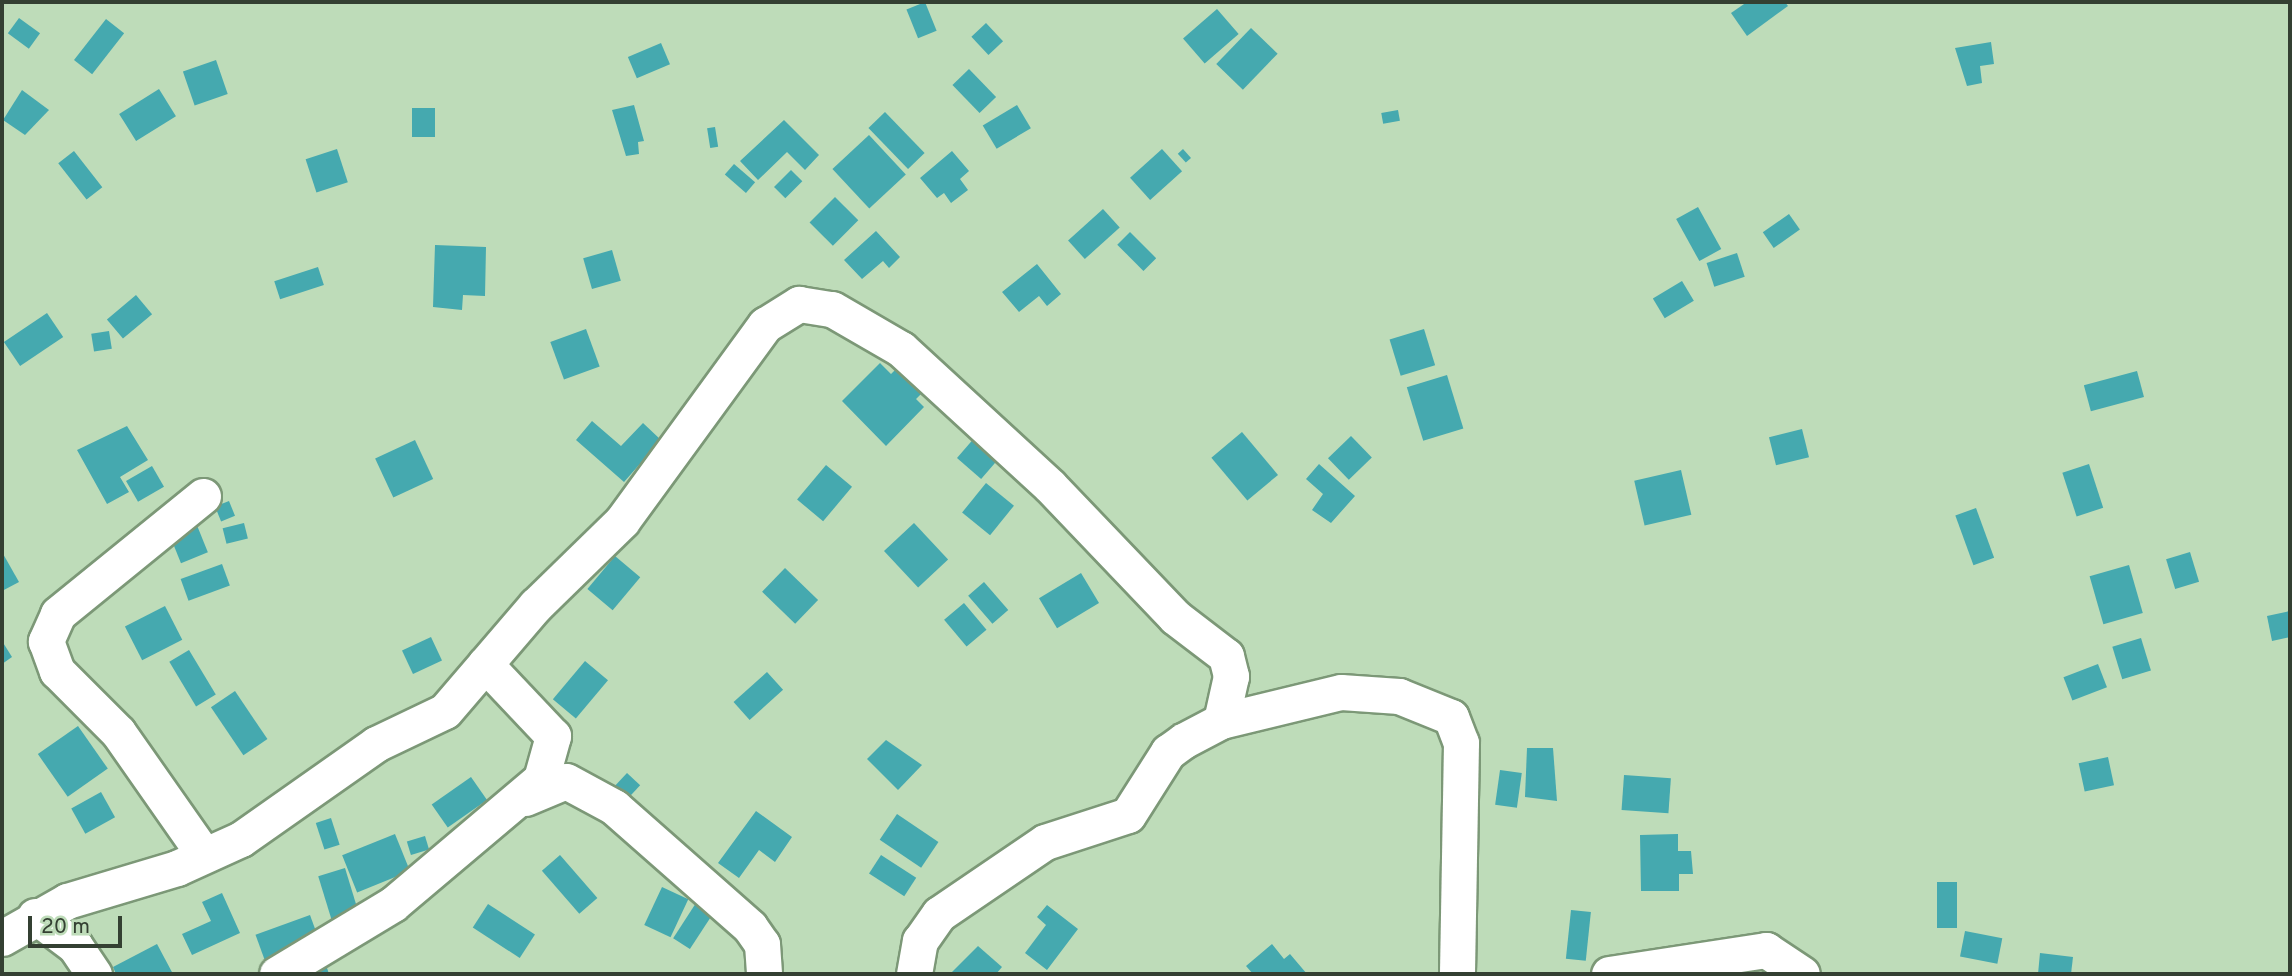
<!DOCTYPE html>
<html>
<head>
<meta charset="utf-8">
<style>
  body { margin:0 }
  #map { position:relative; width:2292px; height:976px; overflow:hidden; background:#bedcb9; font-family:Overpass,sans-serif }
  div>[style] { position:absolute }
  .building>* { inset:0; background:#45a9af; transform-origin:0 0 }
  .roads { filter:drop-shadow(2px 0 #7c9877) drop-shadow(-2px 0 #7c9877) drop-shadow(0 2px #7c9877) drop-shadow(0 -2px #7c9877) }
  .minor>* { height:35px; margin:-17.5px; padding:0 17.5px; transform-origin:17.5px; border-radius:17.5px; background:#fff }
  span { translate:-50% -50%; white-space:nowrap; text-align:center; line-height:1.15; -webkit-text-stroke:5px #bedcb9; paint-order:stroke }
  .frame { position:absolute; inset:0; border:4px solid #344032; pointer-events:none }
  .scale { position:absolute; left:28px; top:916px; width:94px; height:32px; box-sizing:border-box; border:4px solid #344032; border-top:0; padding-left:9px; font-size:21px; line-height:24px; white-space:nowrap; color:#344032; -webkit-text-stroke:5px #bedcb9; paint-order:stroke }
</style>
</head>
<body>
<div id="map">
  <div class="building">
    <div style="left:925px;top:2px;width:31px;height:20px;rotate:68deg"></div>
    <div style="clip-path:polygon(1747px 2px,1785px 2px,1788px 6px,1747px 36px,1731px 13px)"></div>
    <div style="left:1217px;top:9px;width:33px;height:45px;rotate:49deg"></div>
    <div style="left:19px;top:18px;width:26px;height:19px;rotate:36deg"></div>
    <div style="left:106px;top:19px;width:23px;height:52px;rotate:38deg"></div>
    <div style="left:986px;top:23px;width:25px;height:20px;rotate:47deg"></div>
    <div style="left:1251px;top:28px;width:37px;height:50px;rotate:44deg"></div>
    <div style="clip-path:polygon(1991px 42px,1994px 64px,1980px 66px,1982px 83px,1967px 86px,1955px 48px)"></div>
    <div style="left:661px;top:43px;width:23px;height:36px;rotate:67deg"></div>
    <div style="left:216px;top:60px;width:36px;height:35px;rotate:71deg"></div>
    <div style="left:969px;top:69px;width:39px;height:23px;rotate:46deg"></div>
    <div style="left:159px;top:89px;width:32px;height:47px;rotate:58deg"></div>
    <div style="clip-path:polygon(22px 90px,49px 110px,25px 135px,3px 120px)"></div>
    <div style="clip-path:polygon(634px 105px,644px 141px,638px 142px,639px 154px,626px 156px,612px 110px)"></div>
    <div style="left:1017px;top:105px;width:27px;height:40px;rotate:59deg"></div>
    <div style="left:412px;top:108px;width:23px;height:29px"></div>
    <div style="left:1398px;top:110px;width:11px;height:17px;rotate:80deg"></div>
    <div style="left:885px;top:112px;width:57px;height:23px;rotate:46deg"></div>
    <div style="clip-path:polygon(784px 120px,819px 155px,805px 170px,787px 152px,758px 180px,740px 161px)"></div>
    <div style="left:715px;top:127px;width:20px;height:8px;rotate:81deg"></div>
    <div style="left:869px;top:135px;width:54px;height:50px;rotate:47deg"></div>
    <div style="left:337px;top:149px;width:35px;height:33px;rotate:72deg"></div>
    <div style="left:1162px;top:149px;width:30px;height:43px;rotate:48deg"></div>
    <div style="left:1183px;top:149px;width:12px;height:7px;rotate:48deg"></div>
    <div style="left:74px;top:151px;width:46px;height:20px;rotate:52deg"></div>
    <div style="clip-path:polygon(952px 151px,969px 171px,960px 179px,968px 190px,951px 203px,944px 193px,937px 198px,920px 178px)"></div>
    <div style="left:734px;top:164px;width:28px;height:14px;rotate:41deg"></div>
    <div style="left:791px;top:170px;width:16px;height:24px;rotate:45deg"></div>
    <div style="left:835px;top:197px;width:33px;height:36px;rotate:45deg"></div>
    <div style="left:1698px;top:207px;width:48px;height:25px;rotate:61deg"></div>
    <div style="left:1103px;top:209px;width:25px;height:47px;rotate:48deg"></div>
    <div style="left:1789px;top:214px;width:19px;height:32px;rotate:55deg"></div>
    <div style="clip-path:polygon(876px 231px,900px 257px,889px 268px,883px 261px,862px 279px,844px 260px)"></div>
    <div style="left:1130px;top:232px;width:37px;height:18px;rotate:45deg"></div>
    <div style="clip-path:polygon(435px 245px,486px 247px,485px 296px,463px 295px,462px 310px,433px 307px)"></div>
    <div style="left:612px;top:250px;width:32px;height:30px;rotate:74deg"></div>
    <div style="left:1737px;top:253px;width:25px;height:32px;rotate:72deg"></div>
    <div style="clip-path:polygon(1037px 264px,1061px 294px,1047px 306px,1039px 296px,1019px 312px,1002px 292px)"></div>
    <div style="left:318px;top:267px;width:19px;height:46px;rotate:72deg"></div>
    <div style="left:1682px;top:281px;width:23px;height:34px;rotate:59deg"></div>
    <div style="left:136px;top:295px;width:25px;height:38px;rotate:50deg"></div>
    <div style="left:47px;top:313px;width:29px;height:52px;rotate:56deg"></div>
    <div style="left:586px;top:329px;width:40px;height:38px;rotate:70deg"></div>
    <div style="left:1424px;top:329px;width:38px;height:36px;rotate:73deg"></div>
    <div style="left:109px;top:331px;width:18px;height:18px;rotate:81deg"></div>
    <div style="clip-path:polygon(880px 363px,891px 374px,898px 367px,922px 393px,916px 399px,924px 407px,886px 446px,842px 401px)"></div>
    <div style="left:2137px;top:371px;width:27px;height:55px;rotate:75deg"></div>
    <div style="left:1447px;top:375px;width:56px;height:42px;rotate:73deg"></div>
    <div style="clip-path:polygon(592px 421px,621px 446px,643px 423px,661px 440px,624px 482px,576px 440px)"></div>
    <div style="clip-path:polygon(127px 426px,148px 460px,120px 477px,129px 492px,107px 504px,77px 450px)"></div>
    <div style="left:1802px;top:429px;width:29px;height:34px;rotate:76deg"></div>
    <div style="left:1242px;top:432px;width:56px;height:40px;rotate:50deg"></div>
    <div style="left:976px;top:436px;width:32px;height:29px;rotate:41deg"></div>
    <div style="left:1351px;top:436px;width:30px;height:32px;rotate:46deg"></div>
    <div style="left:415px;top:440px;width:43px;height:44px;rotate:65deg"></div>
    <div style="clip-path:polygon(1319px 464px,1355px 496px,1331px 523px,1312px 510px,1323px 494px,1306px 479px)"></div>
    <div style="left:2089px;top:464px;width:46px;height:28px;rotate:72deg"></div>
    <div style="left:826px;top:465px;width:34px;height:45px;rotate:40deg"></div>
    <div style="left:152px;top:466px;width:24px;height:30px;rotate:60deg"></div>
    <div style="left:1681px;top:470px;width:46px;height:48px;rotate:77deg"></div>
    <div style="left:986px;top:483px;width:36px;height:38px;rotate:39deg"></div>
    <div style="left:229px;top:501px;width:16px;height:15px;rotate:68deg"></div>
    <div style="left:1976px;top:508px;width:53px;height:22px;rotate:70deg"></div>
    <div style="left:194px;top:518px;width:37px;height:29px;rotate:68deg"></div>
    <div style="left:244px;top:523px;width:16px;height:22px;rotate:76deg"></div>
    <div style="left:914px;top:523px;width:50px;height:41px;rotate:47deg"></div>
    <div style="clip-path:polygon(2px 552px,19px 582px,2px 591px)"></div>
    <div style="left:2190px;top:552px;width:31px;height:25px;rotate:73deg"></div>
    <div style="left:615px;top:556px;width:33px;height:43px;rotate:40deg"></div>
    <div style="left:222px;top:564px;width:23px;height:44px;rotate:70deg"></div>
    <div style="left:2129px;top:565px;width:50px;height:41px;rotate:74deg"></div>
    <div style="left:785px;top:568px;width:46px;height:33px;rotate:44deg"></div>
    <div style="left:1081px;top:573px;width:35px;height:49px;rotate:59deg"></div>
    <div style="left:984px;top:582px;width:37px;height:21px;rotate:49deg"></div>
    <div style="left:964px;top:603px;width:35px;height:26px;rotate:50deg"></div>
    <div style="left:165px;top:606px;width:38px;height:45px;rotate:63deg"></div>
    <div style="clip-path:polygon(2290px 611px,2290px 637px,2272px 641px,2267px 616px)"></div>
    <div style="left:431px;top:637px;width:26px;height:32px;rotate:65deg"></div>
    <div style="left:2141px;top:638px;width:34px;height:30px;rotate:73deg"></div>
    <div style="clip-path:polygon(2px 641px,12px 657px,2px 664px)"></div>
    <div style="left:189px;top:650px;width:52px;height:23px;rotate:59deg"></div>
    <div style="left:585px;top:661px;width:30px;height:50px;rotate:40deg"></div>
    <div style="left:2098px;top:664px;width:25px;height:37px;rotate:69deg"></div>
    <div style="left:767px;top:672px;width:24px;height:45px;rotate:48deg"></div>
    <div style="left:235px;top:691px;width:58px;height:29px;rotate:56deg"></div>
    <div style="left:78px;top:726px;width:52px;height:49px;rotate:55deg"></div>
    <div style="clip-path:polygon(886px 740px,922px 765px,898px 790px,867px 759px)"></div>
    <div style="clip-path:polygon(1527px 748px,1553px 748px,1557px 801px,1525px 797px)"></div>
    <div style="left:2108px;top:757px;width:29px;height:30px;rotate:78deg"></div>
    <div style="left:1500px;top:770px;width:22px;height:35px;rotate:8deg"></div>
    <div style="left:627px;top:773px;width:18px;height:25px;rotate:43deg"></div>
    <div style="left:1624px;top:775px;width:47px;height:35px;rotate:4deg"></div>
    <div style="left:471px;top:777px;width:28px;height:48px;rotate:55deg"></div>
    <div style="left:101px;top:792px;width:29px;height:34px;rotate:61deg"></div>
    <div style="clip-path:polygon(756px 811px,792px 837px,775px 862px,759px 850px,739px 878px,718px 863px)"></div>
    <div style="left:897px;top:814px;width:50px;height:31px;rotate:34deg"></div>
    <div style="left:331px;top:818px;width:28px;height:16px;rotate:72deg"></div>
    <div style="left:395px;top:834px;width:40px;height:57px;rotate:68deg"></div>
    <div style="clip-path:polygon(1678px 834px,1678px 851px,1691px 851px,1693px 874px,1679px 874px,1679px 891px,1641px 891px,1640px 835px)"></div>
    <div style="left:425px;top:836px;width:14px;height:19px;rotate:73deg"></div>
    <div style="left:560px;top:855px;width:57px;height:24px;rotate:49deg"></div>
    <div style="left:881px;top:855px;width:42px;height:22px;rotate:33deg"></div>
    <div style="left:345px;top:868px;width:48px;height:28px;rotate:73deg"></div>
    <div style="left:1937px;top:882px;width:20px;height:46px"></div>
    <div style="left:662px;top:887px;width:29px;height:42px;rotate:25deg"></div>
    <div style="clip-path:polygon(222px 893px,240px 933px,192px 955px,182px 934px,211px 921px,202px 902px)"></div>
    <div style="left:696px;top:903px;width:20px;height:42px;rotate:33deg"></div>
    <div style="left:488px;top:904px;width:56px;height:28px;rotate:33deg"></div>
    <div style="clip-path:polygon(1047px 905px,1078px 929px,1047px 970px,1025px 953px,1046px 925px,1037px 917px)"></div>
    <div style="left:1571px;top:910px;width:20px;height:49px;rotate:6deg"></div>
    <div style="left:310px;top:915px;width:29px;height:58px;rotate:70deg"></div>
    <div style="left:1965px;top:931px;width:38px;height:26px;rotate:11deg"></div>
    <div style="clip-path:polygon(157px 944px,173px 974px,116px 974px,113px 967px)"></div>
    <div style="clip-path:polygon(1272px 944px,1284px 959px,1290px 954px,1307px 974px,1253px 974px,1246px 966px)"></div>
    <div style="clip-path:polygon(978px 946px,1002px 967px,996px 974px,950px 974px)"></div>
    <div style="clip-path:polygon(2040px 953px,2073px 957px,2071px 974px,2038px 974px)"></div>
    <div style="clip-path:polygon(326px 965px,329px 974px,303px 974px)"></div>
  </div>
  <div class="roads">
    <div class="minor">
      <div style="left:203px;top:496px;width:187px;rotate:140.9deg"></div>
      <div style="left:58px;top:614px;width:30px;rotate:114deg"></div>
      <div style="left:46px;top:641px;width:32px;rotate:70deg"></div>
      <div style="left:57px;top:671px;width:86px;rotate:45deg"></div>
      <div style="left:118px;top:732px;width:150px;rotate:55deg"></div>
      <div style="left:525px;top:798px;width:44px;rotate:-22.5deg"></div>
      <div style="left:566px;top:781px;width:55px;rotate:28.4deg"></div>
      <div style="left:614px;top:807px;width:181px;rotate:41.4deg"></div>
      <div style="left:750px;top:927px;width:21px;rotate:55deg"></div>
      <div style="left:762px;top:944px;width:30px;rotate:86deg"></div>
      <div style="left:35px;top:916px;width:50px;rotate:36.9deg"></div>
      <div style="left:75px;top:946px;width:34px;rotate:56deg"></div>
      <div style="left:2px;top:938px;width:75px;rotate:-29.6deg"></div>
      <div style="left:67px;top:901px;width:115px;rotate:-16.7deg"></div>
      <div style="left:177px;top:868px;width:70px;rotate:-24.4deg"></div>
      <div style="left:241px;top:839px;width:165px;rotate:-35.1deg"></div>
      <div style="left:376px;top:744px;width:76px;rotate:-25.6deg"></div>
      <div style="left:445px;top:711px;width:140px;rotate:-49.4deg"></div>
      <div style="left:536px;top:605px;width:120px;rotate:-44.3deg"></div>
      <div style="left:622px;top:521px;width:243px;rotate:-53.9deg"></div>
      <div style="left:765px;top:325px;width:40px;rotate:-32deg"></div>
      <div style="left:799px;top:304px;width:33px;rotate:9deg"></div>
      <div style="left:832px;top:309px;width:80px;rotate:30.1deg"></div>
      <div style="left:901px;top:349px;width:202px;rotate:42.6deg"></div>
      <div style="left:1050px;top:486px;width:181px;rotate:46.3deg"></div>
      <div style="left:1175px;top:617px;width:64px;rotate:37.4deg"></div>
      <div style="left:1226px;top:656px;width:21px;rotate:76deg"></div>
      <div style="left:1231px;top:676px;width:46px;rotate:102.5deg"></div>
      <div style="left:277px;top:974px;width:135px;rotate:-31.1deg"></div>
      <div style="left:393px;top:904px;width:194px;rotate:-40.2deg"></div>
      <div style="left:541px;top:779px;width:45px;rotate:-74.4deg"></div>
      <div style="left:553px;top:736px;width:99px;rotate:-133.4deg"></div>
      <div style="left:914px;top:974px;width:34px;rotate:-80deg"></div>
      <div style="left:920px;top:941px;width:33px;rotate:-55deg"></div>
      <div style="left:939px;top:914px;width:128px;rotate:-34.2deg"></div>
      <div style="left:1045px;top:842px;width:87px;rotate:-18deg"></div>
      <div style="left:1128px;top:815px;width:75px;rotate:-57.6deg"></div>
      <div style="left:1168px;top:752px;width:19px;rotate:-36deg"></div>
      <div style="left:1183px;top:741px;width:43px;rotate:-27.8deg"></div>
      <div style="left:1221px;top:721px;width:123px;rotate:-13.6deg"></div>
      <div style="left:1341px;top:692px;width:58px;rotate:3.9deg"></div>
      <div style="left:1399px;top:696px;width:56px;rotate:22deg"></div>
      <div style="left:1451px;top:717px;width:28px;rotate:69deg"></div>
      <div style="left:1461px;top:743px;width:231px;rotate:91deg"></div>
      <div style="left:1609px;top:974px;width:159px;rotate:-8.7deg"></div>
      <div style="left:1766px;top:950px;width:43px;rotate:33.7deg"></div>
    </div>
  </div>
  <div class="frame"></div>
  <div class="scale">20 m</div>
</div>
</body>
</html>
